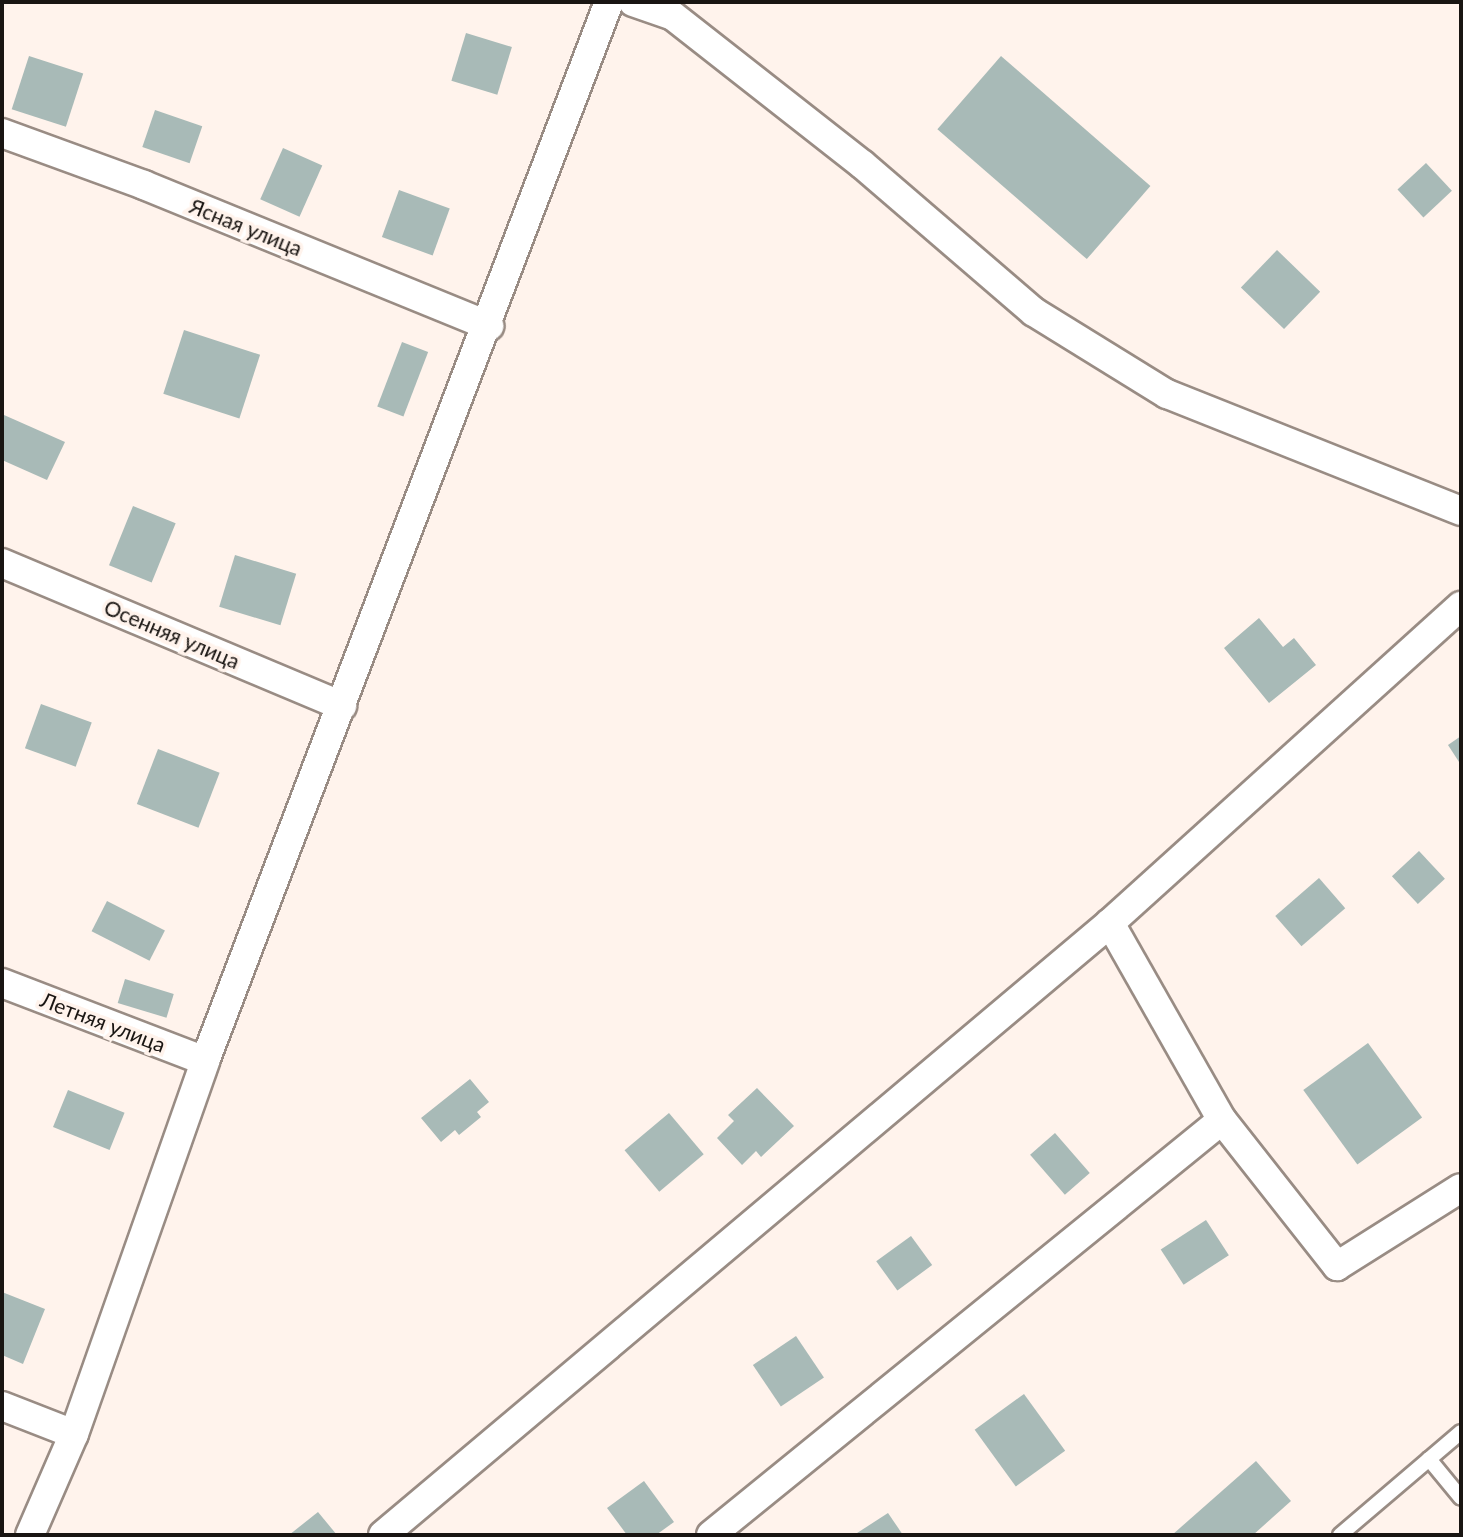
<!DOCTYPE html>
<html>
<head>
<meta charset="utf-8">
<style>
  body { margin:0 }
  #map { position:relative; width:1463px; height:1537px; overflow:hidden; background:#fff3ec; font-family:Lato,sans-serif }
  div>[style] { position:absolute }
  .building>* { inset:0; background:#a8bab7; transform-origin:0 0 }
  .roads { filter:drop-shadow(2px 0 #998c84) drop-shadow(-2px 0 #998c84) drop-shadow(0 2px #998c84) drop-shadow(0 -2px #998c84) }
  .lane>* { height:14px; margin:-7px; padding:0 7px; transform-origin:7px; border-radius:7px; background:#fff }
  .street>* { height:28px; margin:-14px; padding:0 14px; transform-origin:14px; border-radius:14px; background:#fff }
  span { translate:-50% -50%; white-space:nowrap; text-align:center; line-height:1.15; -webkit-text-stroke:7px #fff3ec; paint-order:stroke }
  .street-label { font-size:21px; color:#191512 }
  .frame { position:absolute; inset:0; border:4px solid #191512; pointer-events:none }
</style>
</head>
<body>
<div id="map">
  <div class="building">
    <div style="left:466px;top:33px;width:48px;height:50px;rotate:17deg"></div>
    <div style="left:29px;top:56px;width:57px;height:56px;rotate:18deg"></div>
    <div style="left:1001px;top:56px;width:198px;height:97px;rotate:41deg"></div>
    <div style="left:155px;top:110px;width:50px;height:39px;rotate:19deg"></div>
    <div style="left:283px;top:148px;width:43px;height:56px;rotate:24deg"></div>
    <div style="left:1426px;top:163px;width:38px;height:39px;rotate:47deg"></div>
    <div style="left:399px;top:190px;width:54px;height:50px;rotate:20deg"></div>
    <div style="left:1277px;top:250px;width:60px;height:52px;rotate:44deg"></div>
    <div style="left:184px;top:330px;width:80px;height:67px;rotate:18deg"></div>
    <div style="left:402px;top:342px;width:28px;height:69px;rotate:21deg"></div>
    <div style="clip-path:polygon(4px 415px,65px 442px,47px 480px,2px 460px)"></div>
    <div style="left:133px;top:506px;width:46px;height:64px;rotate:22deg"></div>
    <div style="left:235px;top:555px;width:64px;height:54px;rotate:17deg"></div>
    <div style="clip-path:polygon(1259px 618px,1283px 647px,1294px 638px,1316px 665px,1269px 703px,1224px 648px)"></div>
    <div style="left:41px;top:704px;width:54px;height:47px;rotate:20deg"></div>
    <div style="clip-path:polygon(1461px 736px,1461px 765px,1448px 745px)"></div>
    <div style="left:158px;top:749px;width:66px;height:59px;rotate:21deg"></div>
    <div style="left:1419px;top:851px;width:38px;height:37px;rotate:47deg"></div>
    <div style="left:1319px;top:878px;width:40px;height:58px;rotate:49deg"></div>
    <div style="left:107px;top:901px;width:65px;height:34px;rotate:27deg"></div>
    <div style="left:125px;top:979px;width:51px;height:25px;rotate:17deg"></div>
    <div style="left:1368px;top:1043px;width:92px;height:80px;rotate:54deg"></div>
    <div style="clip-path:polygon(470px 1079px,489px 1102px,477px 1112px,481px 1117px,459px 1135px,455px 1130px,441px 1142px,421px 1118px)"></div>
    <div style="clip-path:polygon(757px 1088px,794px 1126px,761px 1157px,756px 1151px,742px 1165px,717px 1138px,734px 1121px,728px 1115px)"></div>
    <div style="left:68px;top:1090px;width:61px;height:40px;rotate:22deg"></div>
    <div style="left:669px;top:1113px;width:54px;height:58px;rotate:50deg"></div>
    <div style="left:1055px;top:1133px;width:53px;height:33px;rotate:49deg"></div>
    <div style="left:1206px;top:1220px;width:42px;height:54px;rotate:57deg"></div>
    <div style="left:911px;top:1236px;width:36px;height:43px;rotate:54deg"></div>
    <div style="clip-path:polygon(2px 1292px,45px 1309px,23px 1364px,2px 1355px)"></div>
    <div style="left:796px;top:1336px;width:50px;height:52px;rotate:56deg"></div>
    <div style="left:1024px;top:1394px;width:70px;height:61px;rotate:54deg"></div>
    <div style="clip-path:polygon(1256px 1461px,1291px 1501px,1253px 1535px,1172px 1535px)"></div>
    <div style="clip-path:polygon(644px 1481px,674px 1522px,656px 1535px,627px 1535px,607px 1508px)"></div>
    <div style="clip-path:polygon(318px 1512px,337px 1535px,289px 1535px)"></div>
    <div style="clip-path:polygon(888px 1513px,903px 1535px,854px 1535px)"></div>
  </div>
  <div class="roads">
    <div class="lane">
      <div style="left:1429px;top:1459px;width:50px;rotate:50.6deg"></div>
      <div style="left:1340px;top:1535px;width:159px;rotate:-40.4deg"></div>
    </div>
    <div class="street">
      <div style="left:633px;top:2px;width:42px;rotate:19.3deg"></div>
      <div style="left:673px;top:16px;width:241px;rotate:38.1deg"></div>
      <div style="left:863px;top:165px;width:225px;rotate:40.7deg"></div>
      <div style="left:1034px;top:312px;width:156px;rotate:31.7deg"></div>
      <div style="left:1167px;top:394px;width:316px;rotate:21.7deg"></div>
      <div style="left:2px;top:133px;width:151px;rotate:20.1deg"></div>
      <div style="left:144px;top:185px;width:373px;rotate:22.2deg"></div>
      <div style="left:2px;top:563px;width:369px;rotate:22.8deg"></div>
      <div style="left:1110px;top:923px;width:227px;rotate:60.4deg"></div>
      <div style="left:1222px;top:1120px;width:186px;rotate:51.8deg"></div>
      <div style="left:1337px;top:1266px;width:146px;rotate:-32.2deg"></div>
      <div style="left:2px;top:983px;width:217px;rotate:21deg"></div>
      <div style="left:2px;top:1406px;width:77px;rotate:21.3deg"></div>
      <div style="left:30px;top:1535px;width:110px;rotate:-66.5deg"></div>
      <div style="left:74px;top:1434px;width:395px;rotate:-70.6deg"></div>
      <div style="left:205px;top:1061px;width:1133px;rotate:-69.12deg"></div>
      <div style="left:383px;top:1535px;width:950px;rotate:-40.09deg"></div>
      <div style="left:1110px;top:923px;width:473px;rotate:-42.1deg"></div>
      <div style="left:711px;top:1535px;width:658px;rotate:-39.08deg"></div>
    </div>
  </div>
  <div class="street-label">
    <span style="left:246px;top:227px;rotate:22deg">Ясная улица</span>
    <span style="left:172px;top:634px;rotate:23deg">Осенняя улица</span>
    <span style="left:103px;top:1022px;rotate:21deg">Летняя улица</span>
  </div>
  <div class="frame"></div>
</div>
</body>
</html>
